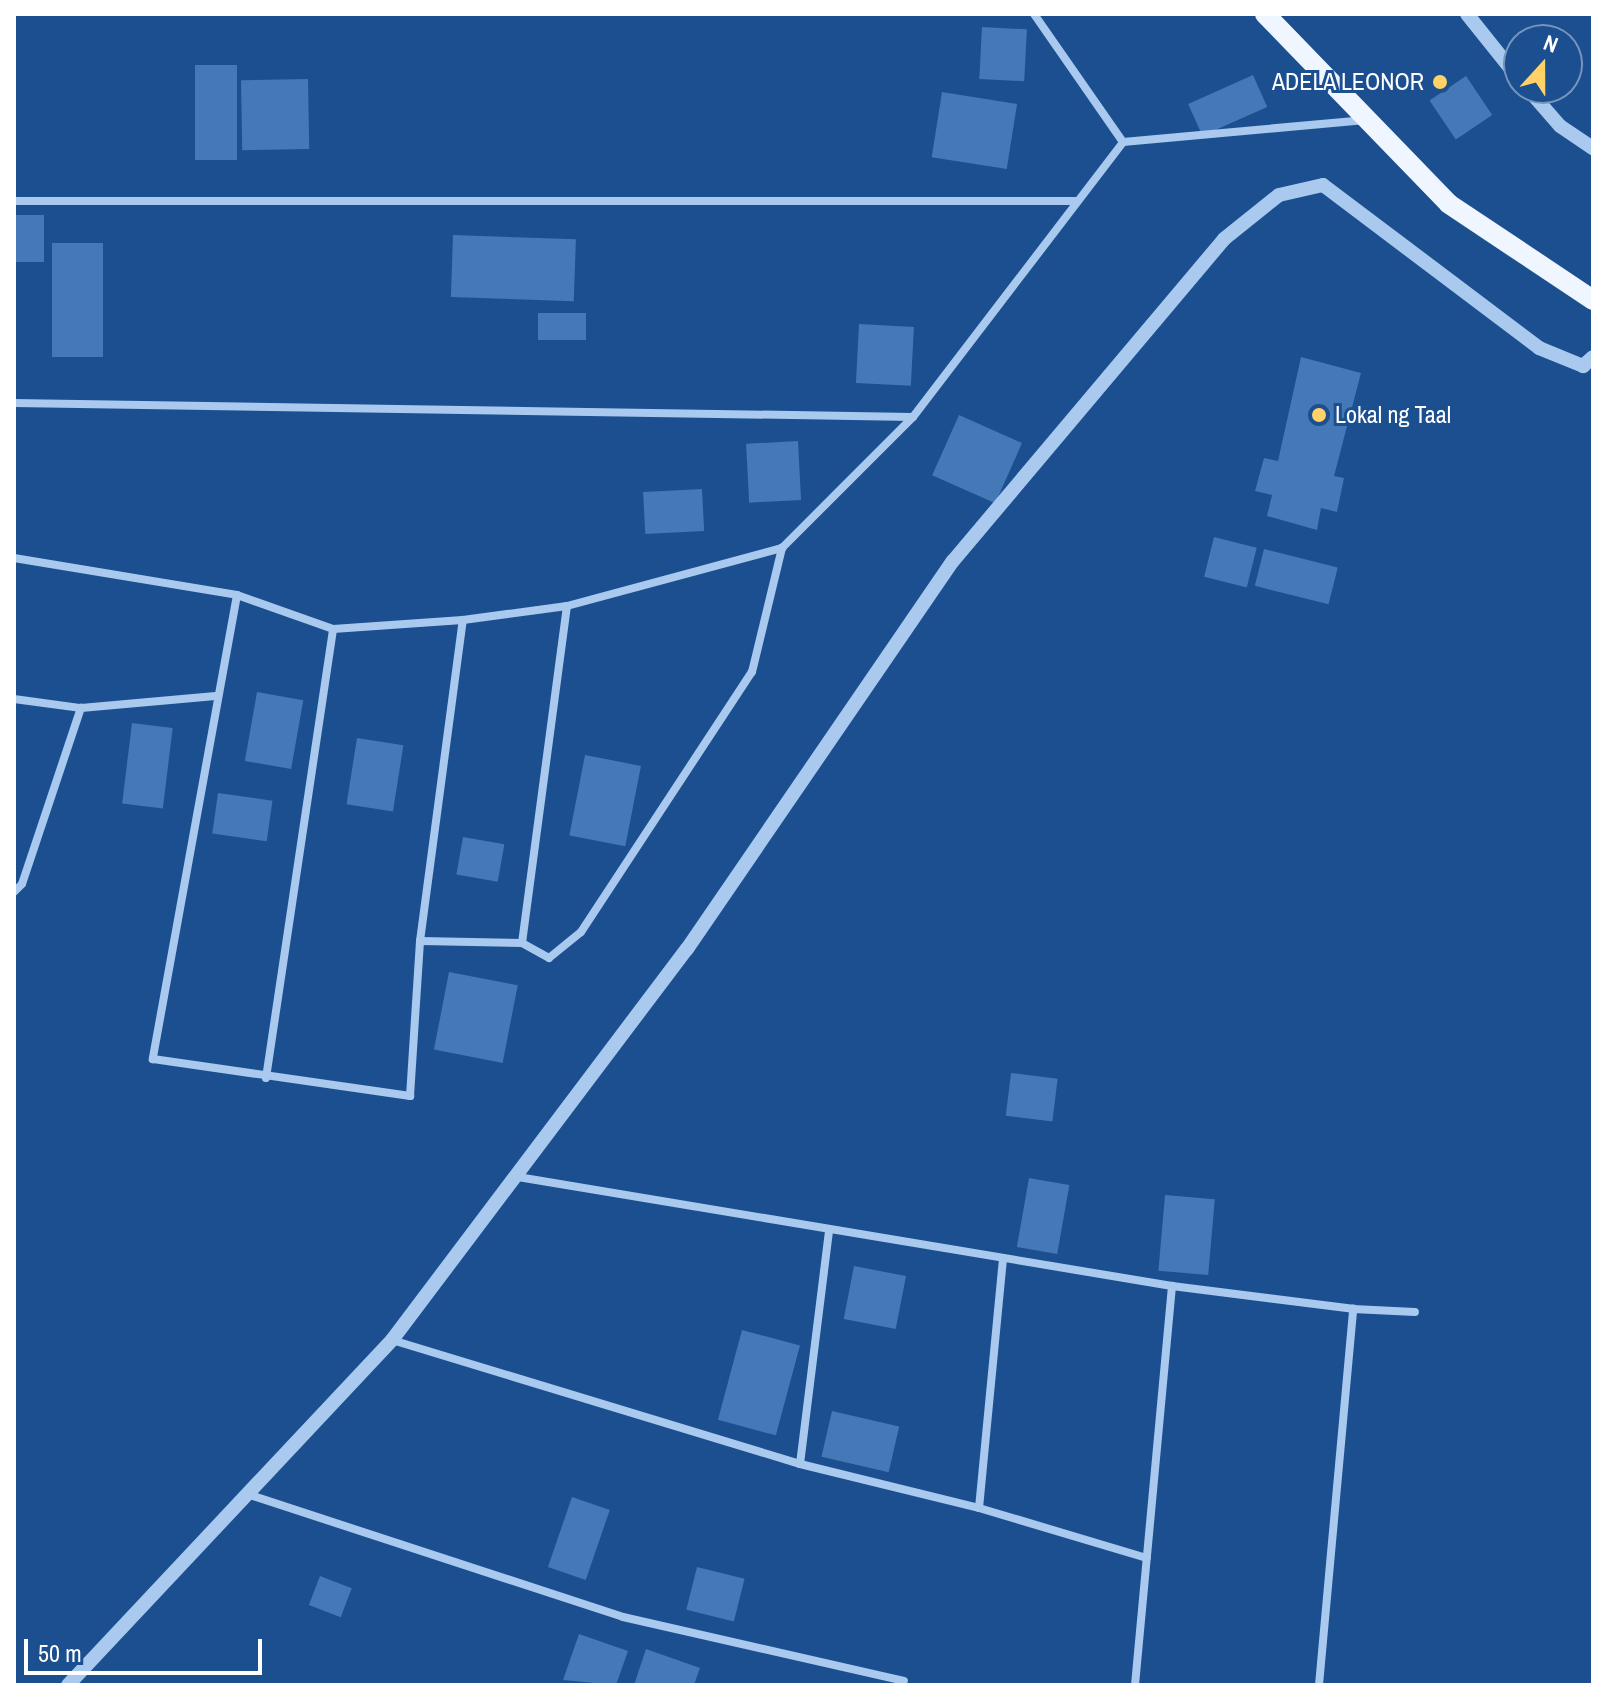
<!DOCTYPE html>
<html>
<head>
<meta charset="utf-8">
<style>
  body { margin:0 }
  #map { position:relative; width:1607px; height:1699px; overflow:hidden; background:#1b4f8f; font-family:"Archivo Narrow",sans-serif }
  div>[style] { position:absolute }
  .building>* { inset:0; background:#4478b7; transform-origin:0 0 }
  .minor>* { height:8px; margin:-4px; padding:0 4px; transform-origin:4px; border-radius:4px; background:#a9c9ee }
  .tertiary>* { height:14px; margin:-7px; padding:0 7px; transform-origin:7px; border-radius:7px; background:#a9c9ee }
  .primary>* { height:20px; margin:-10px; padding:0 10px; transform-origin:10px; border-radius:10px; background:#f0f6ff }
  .dots>* { width:22px; height:22px; translate:-50% -50%; box-sizing:border-box; border:4px solid #1b4f8f; border-radius:50% }
  span { translate:-50% -50%; white-space:nowrap; text-align:center; line-height:1.15; -webkit-text-stroke:6px #1b4f8f; paint-order:stroke }
  .poi-label { font-size:24px; color:#fff }
  .right { translate:-100% -50%; text-align:right }
  .left { translate:0 -50%; text-align:left }
  .frame { position:absolute; inset:0; border:16px solid #fff; pointer-events:none }
  .north { position:absolute; left:1503px; top:24px; width:80px; height:80px; box-sizing:border-box; background:#1b4f8f; border:2px solid #7695bc; border-radius:50%; rotate:21deg; font-size:22px; font-weight:700; line-height:32px; text-align:center; color:#fff }
  .north::after { content:''; display:block; margin:auto; width:28px; height:36px; background:#ffd166; clip-path:polygon(50% 0,100% 100%,50% 72%,0 100%) }
  .scale { position:absolute; left:24px; top:1639px; width:238px; height:36px; box-sizing:border-box; border:4px solid #fff; border-top:0; padding-left:10px; font-size:24px; line-height:28px; white-space:nowrap; color:#fff; -webkit-text-stroke:6px #1b4f8f; paint-order:stroke }
</style>
</head>
<body>
<div id="map">
  <div class="building">
    <div style="left:982px;top:27px;width:45px;height:52px;rotate:3deg"></div>
    <div style="left:195px;top:65px;width:42px;height:95px"></div>
    <div style="left:1253px;top:75px;width:35px;height:71px;rotate:66deg"></div>
    <div style="left:1466px;top:76px;width:47px;height:44px;rotate:56deg"></div>
    <div style="left:308px;top:79px;width:70px;height:67px;rotate:89deg"></div>
    <div style="left:942px;top:92px;width:76px;height:66px;rotate:9deg"></div>
    <div style="left:44px;top:215px;width:47px;height:30px;rotate:90deg"></div>
    <div style="left:453px;top:235px;width:123px;height:62px;rotate:2deg"></div>
    <div style="left:52px;top:243px;width:51px;height:114px"></div>
    <div style="left:586px;top:313px;width:27px;height:48px;rotate:90deg"></div>
    <div style="left:859px;top:324px;width:55px;height:59px;rotate:3deg"></div>
    <div style="clip-path:polygon(1301px 357px,1361px 373px,1334px 476px,1344px 478px,1337px 512px,1321px 508px,1317px 530px,1267px 516px,1272px 495px,1255px 491px,1264px 458px,1278px 461px)"></div>
    <div style="left:959px;top:415px;width:69px;height:66px;rotate:24deg"></div>
    <div style="left:798px;top:441px;width:59px;height:52px;rotate:87deg"></div>
    <div style="left:702px;top:489px;width:42px;height:59px;rotate:87deg"></div>
    <div style="left:1214px;top:537px;width:44px;height:41px;rotate:14deg"></div>
    <div style="left:1264px;top:549px;width:76px;height:38px;rotate:14deg"></div>
    <div style="left:257px;top:692px;width:47px;height:70px;rotate:10deg"></div>
    <div style="left:132px;top:723px;width:41px;height:81px;rotate:7deg"></div>
    <div style="left:357px;top:738px;width:47px;height:67px;rotate:9deg"></div>
    <div style="left:585px;top:755px;width:57px;height:82px;rotate:11deg"></div>
    <div style="left:218px;top:793px;width:55px;height:41px;rotate:8deg"></div>
    <div style="left:463px;top:837px;width:42px;height:38px;rotate:10deg"></div>
    <div style="left:449px;top:972px;width:70px;height:79px;rotate:11deg"></div>
    <div style="left:1011px;top:1073px;width:47px;height:43px;rotate:7deg"></div>
    <div style="left:1029px;top:1178px;width:41px;height:70px;rotate:10deg"></div>
    <div style="left:1165px;top:1195px;width:50px;height:76px;rotate:5deg"></div>
    <div style="left:854px;top:1266px;width:53px;height:54px;rotate:11deg"></div>
    <div style="left:742px;top:1330px;width:60px;height:93px;rotate:15deg"></div>
    <div style="left:832px;top:1411px;width:69px;height:47px;rotate:13deg"></div>
    <div style="left:572px;top:1497px;width:40px;height:74px;rotate:19deg"></div>
    <div style="left:697px;top:1567px;width:49px;height:44px;rotate:14deg"></div>
    <div style="left:320px;top:1576px;width:34px;height:31px;rotate:21deg"></div>
    <div style="clip-path:polygon(579px 1634px,628px 1651px,616px 1685px,563px 1680px)"></div>
    <div style="clip-path:polygon(646px 1649px,700px 1668px,694px 1685px,634px 1685px)"></div>
  </div>
  <div class="minor">
    <div style="left:1034px;top:14px;width:156px;rotate:55.2deg"></div>
    <div style="left:14px;top:201px;width:1063px"></div>
    <div style="left:14px;top:403px;width:899px;rotate:0.89deg"></div>
    <div style="left:14px;top:558px;width:226px;rotate:9.4deg"></div>
    <div style="left:237px;top:595px;width:102px;rotate:19.5deg"></div>
    <div style="left:333px;top:629px;width:130px;rotate:-4deg"></div>
    <div style="left:463px;top:620px;width:105px;rotate:-7.7deg"></div>
    <div style="left:567px;top:606px;width:223px;rotate:-15.1deg"></div>
    <div style="left:782px;top:548px;width:185px;rotate:-45deg"></div>
    <div style="left:913px;top:417px;width:346px;rotate:-52.6deg"></div>
    <div style="left:1123px;top:142px;width:241px;rotate:-5.2deg"></div>
    <div style="left:237px;top:595px;width:472px;rotate:100.3deg"></div>
    <div style="left:153px;top:1059px;width:260px;rotate:8.2deg"></div>
    <div style="left:410px;top:1096px;width:155px;rotate:-86.3deg"></div>
    <div style="left:420px;top:941px;width:324px;rotate:-82.4deg"></div>
    <div style="left:14px;top:699px;width:68px;rotate:7.7deg"></div>
    <div style="left:81px;top:708px;width:135px;rotate:-5.1deg"></div>
    <div style="left:14px;top:892px;width:11px;rotate:-45deg"></div>
    <div style="left:22px;top:884px;width:186px;rotate:-71.5deg"></div>
    <div style="left:420px;top:941px;width:102px;rotate:1.1deg"></div>
    <div style="left:522px;top:943px;width:340px;rotate:-82.4deg"></div>
    <div style="left:522px;top:943px;width:31px;rotate:29deg"></div>
    <div style="left:549px;top:958px;width:41px;rotate:-39.1deg"></div>
    <div style="left:581px;top:932px;width:311px;rotate:-56.7deg"></div>
    <div style="left:752px;top:672px;width:128px;rotate:-76.4deg"></div>
    <div style="left:266px;top:1078px;width:454px;rotate:-81.5deg"></div>
    <div style="left:518px;top:1177px;width:663px;rotate:9.46deg"></div>
    <div style="left:1172px;top:1286px;width:182px;rotate:7.2deg"></div>
    <div style="left:1353px;top:1309px;width:62px;rotate:2.8deg"></div>
    <div style="left:392px;top:1340px;width:426px;rotate:16.9deg"></div>
    <div style="left:800px;top:1464px;width:184px;rotate:13.8deg"></div>
    <div style="left:979px;top:1508px;width:175px;rotate:16.6deg"></div>
    <div style="left:800px;top:1464px;width:236px;rotate:-82.9deg"></div>
    <div style="left:250px;top:1495px;width:392px;rotate:18.1deg"></div>
    <div style="left:623px;top:1617px;width:288px;rotate:12.8deg"></div>
    <div style="left:979px;top:1508px;width:249px;rotate:-84.5deg"></div>
    <div style="left:1135px;top:1685px;width:401px;rotate:-84.7deg"></div>
    <div style="left:1319px;top:1685px;width:378px;rotate:-84.8deg"></div>
  </div>
  <div class="tertiary">
    <div style="left:1467px;top:14px;width:83px;rotate:51.3deg"></div>
    <div style="left:1527px;top:88px;width:50px;rotate:49deg"></div>
    <div style="left:1560px;top:126px;width:40px;rotate:34deg"></div>
    <div style="left:68px;top:1685px;width:473px;rotate:-46.8deg"></div>
    <div style="left:392px;top:1340px;width:490px;rotate:-53deg"></div>
    <div style="left:687px;top:949px;width:470px;rotate:-55.6deg"></div>
    <div style="left:953px;top:561px;width:421px;rotate:-49.9deg"></div>
    <div style="left:1224px;top:239px;width:70px;rotate:-38.7deg"></div>
    <div style="left:1279px;top:195px;width:45px;rotate:-12.8deg"></div>
    <div style="left:1323px;top:185px;width:271px;rotate:37deg"></div>
    <div style="left:1539px;top:348px;width:48px;rotate:22.2deg"></div>
    <div style="left:1583px;top:366px;width:13px;rotate:-42deg"></div>
  </div>
  <div class="primary">
    <div style="left:1265px;top:14px;width:264px;rotate:45.9deg"></div>
    <div style="left:1449px;top:204px;width:173px;rotate:33.7deg"></div>
  </div>
  <div class="dots">
    <div style="left:1440px;top:82px;background:#ffd166"></div>
    <div style="left:1319px;top:415px;background:#ffd166"></div>
  </div>
  <div class="poi-label">
    <span class="right" style="left:1424px;top:82px">ADELA LEONOR</span>
    <span class="left" style="left:1335px;top:415px">Lokal ng Taal</span>
  </div>
  <div class="frame"></div>
  <div class="north">N</div>
  <div class="scale">50 m</div>
</div>
</body>
</html>
